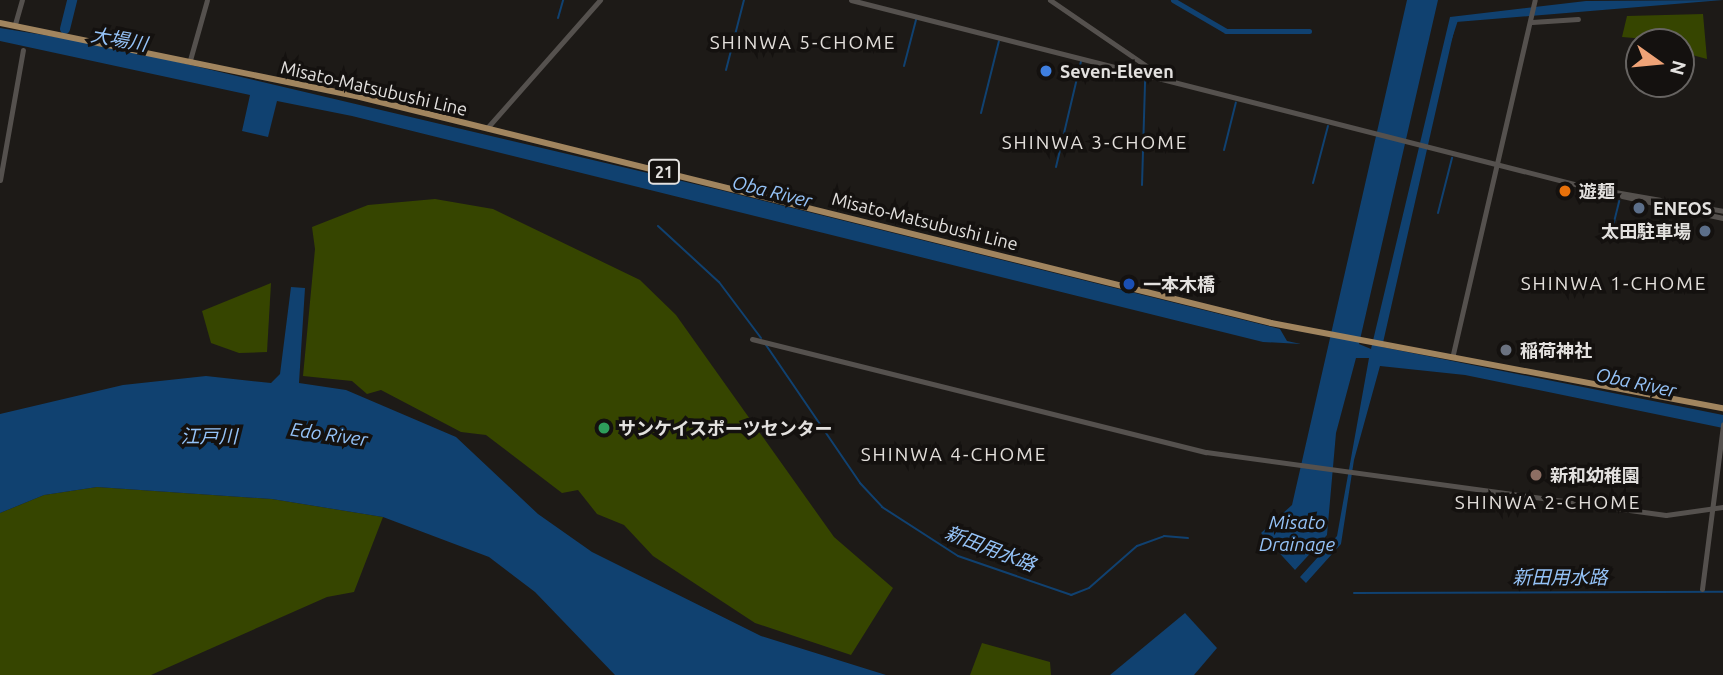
<!DOCTYPE html>
<html>
<head>
<meta charset="utf-8">
<style>
  body { margin:0 }
  #map { position:relative; width:1723px; height:675px; overflow:hidden; background:#1d1a17; font-family:Ubuntu,"Noto Sans JP",sans-serif }
  div>[style] { position:absolute }
  .green>* { inset:0; background:#364500 }
  .water>* { inset:0; background:#104170 }
  .stream>* { height:2px; margin:-1px; padding:0 1px; transform-origin:1px; border-radius:1px; background:#104170 }
  .canal>* { height:5px; margin:-2.5px; padding:0 2.5px; transform-origin:2.5px; border-radius:2.5px; background:#104170 }
  .river>* { height:10px; margin:-5px; padding:0 5px; transform-origin:5px; border-radius:5px; background:#104170 }
  .secondary>* { height:5px; margin:-2.5px; padding:0 2.5px; transform-origin:2.5px; border-radius:2.5px; background:#55514e }
  .primary>* { height:6px; margin:-3px; padding:0 3px; transform-origin:3px; border-radius:3px; background:#a1855f }
  .dots>* { width:19px; height:19px; translate:-50% -50%; box-sizing:border-box; border:4px solid #14110f; border-radius:50% }
  span { translate:-50% -50%; white-space:nowrap; text-align:center; line-height:1.15; -webkit-text-stroke:7px #14110f; paint-order:stroke }
  .shield-label span { padding:2px 5px; background:#14110f; border:2px solid; border-radius:5px; -webkit-text-stroke-width:0 }
  .shield-label { font-size:16px; color:#e3e1df; font-weight:700 }
  .poi-label { font-size:18px; color:#e3e1df; font-weight:700 }
  .left { translate:0 -50%; text-align:left }
  .right { translate:-100% -50%; text-align:right }
  .street-label { font-size:18px; color:#e3e1df }
  .water-label { font-size:19px; color:#95c3f8; font-style:italic }
  .neighbourhood-label { font-size:19px; color:#e3dfdb; letter-spacing:2px }
  .north { position:absolute; left:1625px; top:28px; width:70px; height:70px; box-sizing:border-box; background:#14110f; border:2px solid #676462; border-radius:50%; rotate:105deg; font-size:19px; font-weight:700; line-height:28px; text-align:center; color:#e3e1df }
  .north::after { content:''; display:block; margin:auto; width:24px; height:32px; background:#efa377; clip-path:polygon(50% 0,100% 100%,50% 72%,0 100%) }
</style>
</head>
<body>
<div id="map">
  <div class="green">
    <div style="clip-path:polygon(1703px 14px,1707px 59px,1681px 52px,1681px 42px,1622px 37px,1627px 16px)"></div>
    <div style="clip-path:polygon(435px 199px,493px 209px,640px 280px,676px 315px,834px 537px,893px 588px,851px 655px,755px 623px,653px 556px,624px 525px,597px 514px,578px 490px,562px 493px,486px 435px,461px 432px,381px 390px,367px 394px,352px 381px,303px 376px,315px 249px,312px 227px,368px 205px)"></div>
    <div style="clip-path:polygon(271px 283px,267px 352px,239px 353px,211px 343px,202px 311px)"></div>
    <div style="clip-path:polygon(97px 487px,272px 499px,383px 517px,354px 592px,327px 597px,151px 675px,0 675px,0 513px,44px 495px)"></div>
    <div style="clip-path:polygon(982px 643px,1050px 662px,1051px 675px,970px 675px)"></div>
  </div>
  <div class="water">
    <div style="clip-path:polygon(1407px 0,1438px 0,1359px 344px,1371px 349px,1450px 17px,1586px 1px,1723px 0,1456px 22px,1382px 347px,1723px 415px,1723px 428px,1465px 375px,1380px 366px,1354px 460px,1341px 544px,1306px 583px,1300px 577px,1337px 536px,1369px 358px,1356px 358px,1336px 433px,1327px 535px,1295px 570px,1261px 533px,1292px 505px)"></div>
    <div style="clip-path:polygon(0 28px,106px 45px,720px 190px,1280px 329px,1287px 341px,1301px 344px,1263px 342px,352px 116px,277px 101px,268px 137px,242px 131px,250px 95px,0 41px)"></div>
    <div style="clip-path:polygon(291px 287px,305px 288px,299px 383px,346px 390px,456px 437px,538px 514px,592px 552px,761px 636px,886px 675px,615px 675px,535px 592px,489px 557px,383px 517px,272px 499px,97px 487px,44px 495px,0 513px,0 414px,123px 385px,206px 376px,271px 383px,280px 374px)"></div>
    <div style="clip-path:polygon(1185px 613px,1217px 648px,1194px 675px,1110px 675px)"></div>
  </div>
  <div class="stream">
    <div style="left:558px;top:18px;width:19px;rotate:-74deg"></div>
    <div style="left:1446px;top:54px;width:36px;rotate:-72deg"></div>
    <div style="left:904px;top:66px;width:48px;rotate:-75.4deg"></div>
    <div style="left:726px;top:70px;width:72px;rotate:-75.6deg"></div>
    <div style="left:981px;top:113px;width:74px;rotate:-76deg"></div>
    <div style="left:1224px;top:150px;width:49px;rotate:-76deg"></div>
    <div style="left:1056px;top:167px;width:109px;rotate:-76.7deg"></div>
    <div style="left:1313px;top:183px;width:59px;rotate:-75.3deg"></div>
    <div style="left:1142px;top:185px;width:104px;rotate:-88.3deg"></div>
    <div style="left:1438px;top:213px;width:57px;rotate:-75.7deg"></div>
    <div style="left:658px;top:226px;width:83px;rotate:42.6deg"></div>
    <div style="left:719px;top:282px;width:70px;rotate:53.1deg"></div>
    <div style="left:1612px;top:230px;width:30px;rotate:-76deg"></div>
    <div style="left:766px;top:345px;width:167px;rotate:55.7deg"></div>
    <div style="left:860px;top:483px;width:33px;rotate:47deg"></div>
    <div style="left:882px;top:507px;width:90px;rotate:32.8deg"></div>
    <div style="left:958px;top:556px;width:120px;rotate:19deg"></div>
    <div style="left:1071px;top:595px;width:19px;rotate:-21deg"></div>
    <div style="left:1089px;top:588px;width:64px;rotate:-41.2deg"></div>
    <div style="left:1137px;top:546px;width:29px;rotate:-20deg"></div>
    <div style="left:1164px;top:536px;width:24px;rotate:5deg"></div>
    <div style="left:1354px;top:593px;width:369px;rotate:-0.2deg"></div>
  </div>
  <div class="canal">
    <div style="left:1173px;top:0;width:61px;rotate:30.3deg"></div>
    <div style="left:1226px;top:31px;width:83px"></div>
  </div>
  <div class="river">
    <div style="left:65px;top:29px;width:30px;rotate:-76deg"></div>
  </div>
  <div class="secondary">
    <div style="left:851px;top:0;width:758px;rotate:14.27deg"></div>
    <div style="left:1586px;top:187px;width:139px;rotate:9.9deg"></div>
    <div style="left:1050px;top:0;width:135px;rotate:34.4deg"></div>
    <div style="left:1532px;top:22px;width:46px;rotate:-3.7deg"></div>
    <div style="left:15px;top:24px;width:25px;rotate:-74deg"></div>
    <div style="left:190px;top:60px;width:62px;rotate:-74.2deg"></div>
    <div style="left:487px;top:128px;width:171px;rotate:-48.6deg"></div>
    <div style="left:0;top:180px;width:132px;rotate:-80deg"></div>
    <div style="left:1622px;top:196px;width:103px;rotate:12.3deg"></div>
    <div style="left:752px;top:339px;width:468px;rotate:14deg"></div>
    <div style="left:1206px;top:452px;width:464px;rotate:7.8deg"></div>
    <div style="left:1666px;top:515px;width:58px;rotate:-8deg"></div>
    <div style="left:1453px;top:354px;width:363px;rotate:-77deg"></div>
    <div style="left:1702px;top:589px;width:166px;rotate:-82.7deg"></div>
  </div>
  <div class="primary">
    <div style="left:0;top:23px;width:368px;rotate:11.6deg"></div>
    <div style="left:360px;top:97px;width:939px;rotate:13.93deg"></div>
    <div style="left:1271px;top:323px;width:460px;rotate:10.7deg"></div>
  </div>
  <div class="dots">
    <div style="left:1046px;top:71px;background:#3f7fe0"></div>
    <div style="left:1565px;top:191px;background:#e8710a"></div>
    <div style="left:1639px;top:208px;background:#5c6f8a"></div>
    <div style="left:1705px;top:231px;background:#5c6f8a"></div>
    <div style="left:1129px;top:284px;background:#1a4fb4"></div>
    <div style="left:1506px;top:350px;background:#6b7280"></div>
    <div style="left:604px;top:428px;background:#2e9e5b"></div>
    <div style="left:1536px;top:475px;background:#8d6e63"></div>
  </div>
  <div class="shield-label">
    <span style="left:664px;top:172px">21</span>
  </div>
  <div class="poi-label">
    <span class="left" style="left:1060px;top:71px">Seven-Eleven</span>
    <span class="left" style="left:1579px;top:191px">遊麺</span>
    <span class="left" style="left:1653px;top:208px">ENEOS</span>
    <span class="right" style="left:1691px;top:231px">太田駐車場</span>
    <span class="left" style="left:1143px;top:284px">一本木橋</span>
    <span class="left" style="left:1520px;top:350px">稲荷神社</span>
    <span class="left" style="left:618px;top:428px">サンケイスポーツセンター</span>
    <span class="left" style="left:1550px;top:475px">新和幼稚園</span>
  </div>
  <div class="street-label">
    <span style="left:374px;top:88px;rotate:13deg">Misato-Matsubushi Line</span>
    <span style="left:925px;top:221px;rotate:14deg">Misato-Matsubushi Line</span>
  </div>
  <div class="water-label">
    <span style="left:119px;top:40px;rotate:10deg">大場川</span>
    <span style="left:772px;top:192px;rotate:14deg">Oba River</span>
    <span style="left:1636px;top:383px;rotate:12deg">Oba River</span>
    <span style="left:329px;top:435px;rotate:8deg">Edo River</span>
    <span style="left:209px;top:437px">江戸川</span>
    <span style="left:1297px;top:534px">Misato<br>Drainage</span>
    <span style="left:990px;top:549px;rotate:21deg">新田用水路</span>
    <span style="left:1560px;top:578px">新田用水路</span>
  </div>
  <div class="neighbourhood-label">
    <span style="left:803px;top:43px">SHINWA 5-CHOME</span>
    <span style="left:1095px;top:143px">SHINWA 3-CHOME</span>
    <span style="left:1614px;top:284px">SHINWA 1-CHOME</span>
    <span style="left:954px;top:455px">SHINWA 4-CHOME</span>
    <span style="left:1548px;top:503px">SHINWA 2-CHOME</span>
  </div>
  <div class="north">N</div>
</div>
</body>
</html>
